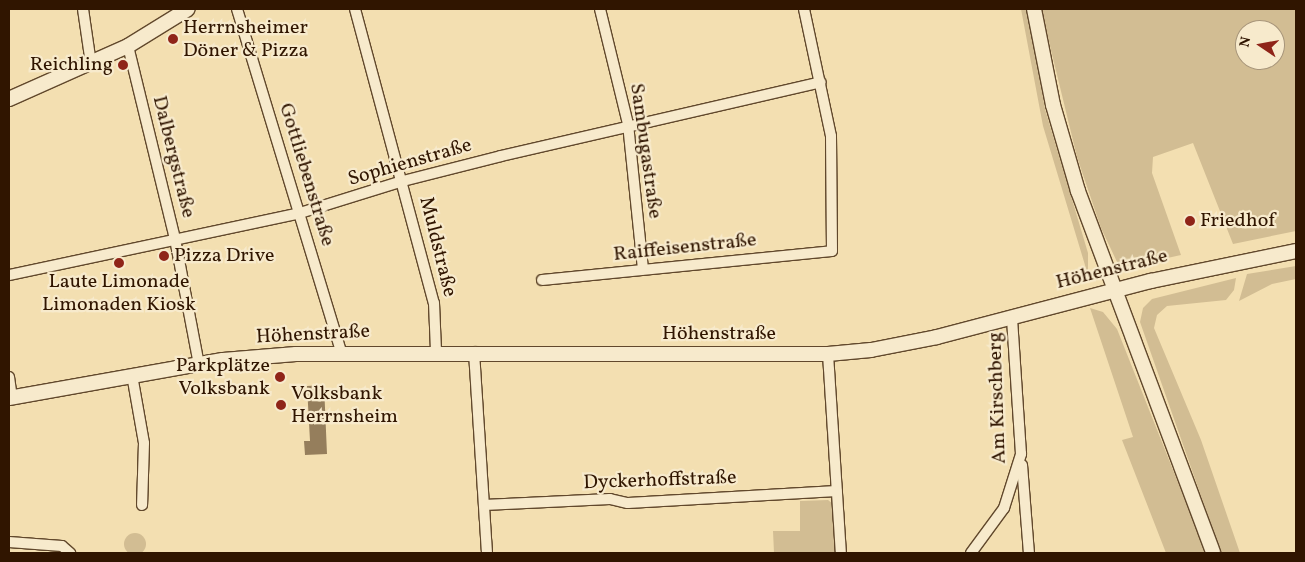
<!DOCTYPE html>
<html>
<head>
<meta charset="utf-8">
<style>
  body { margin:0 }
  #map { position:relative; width:1305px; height:562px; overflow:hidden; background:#f3dfb1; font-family:Vollkorn,serif }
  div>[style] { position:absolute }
  .green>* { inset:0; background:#d2bd93 }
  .round { border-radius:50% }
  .building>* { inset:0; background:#957e5c }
  .roads { filter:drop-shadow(1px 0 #61482c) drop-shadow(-1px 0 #61482c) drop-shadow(0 1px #61482c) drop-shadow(0 -1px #61482c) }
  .street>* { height:10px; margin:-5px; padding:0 5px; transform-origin:5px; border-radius:5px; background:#f7eacc }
  .secondary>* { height:14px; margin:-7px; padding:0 7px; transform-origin:7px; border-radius:7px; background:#f7eacc }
  .dots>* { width:14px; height:14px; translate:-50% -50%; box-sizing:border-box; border:2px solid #f7eacc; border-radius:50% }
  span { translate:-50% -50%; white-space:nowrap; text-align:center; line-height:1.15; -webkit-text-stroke:4.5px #f7eacc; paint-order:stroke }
  .poi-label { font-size:20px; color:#301500 }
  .left { translate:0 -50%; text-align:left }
  .right { translate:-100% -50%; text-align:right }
  .street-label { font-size:20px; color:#301500 }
  .frame { position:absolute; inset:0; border:10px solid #301500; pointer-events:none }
  .north { position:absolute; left:1235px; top:20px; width:50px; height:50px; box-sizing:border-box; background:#f7eacc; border:1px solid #a7957a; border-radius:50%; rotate:282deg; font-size:14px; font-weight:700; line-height:20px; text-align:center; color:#301500 }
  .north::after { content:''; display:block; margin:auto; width:18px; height:22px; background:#8f2418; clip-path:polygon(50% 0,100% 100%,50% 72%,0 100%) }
</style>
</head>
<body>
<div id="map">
  <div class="green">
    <div style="clip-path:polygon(1021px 9px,1028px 9px,1045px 109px,1088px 253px,1088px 275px,1043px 126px)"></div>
    <div style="clip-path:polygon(evenodd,1041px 9px,1296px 9px,1296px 231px,1233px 244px,1193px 143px,1153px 157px,1152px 173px,1181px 255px,1131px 266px,1118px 264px,1101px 228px,1077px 157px,1041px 9px,1245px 30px,1275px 30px,1275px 60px,1245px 60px,1245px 30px)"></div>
    <div style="clip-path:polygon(1296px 266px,1296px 279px,1272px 284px,1239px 301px,1247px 274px)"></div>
    <div style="clip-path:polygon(1236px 278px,1234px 290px,1226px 300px,1167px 306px,1157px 315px,1154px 328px,1201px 440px,1240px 553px,1221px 553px,1140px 322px,1143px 308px,1152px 299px)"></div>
    <div style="clip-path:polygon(1090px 308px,1103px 312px,1117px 329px,1206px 553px,1166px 553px,1122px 440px,1133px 437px)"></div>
    <div style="clip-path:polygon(828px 500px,833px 504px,837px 553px,774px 553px,773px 531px,800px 531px,800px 501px)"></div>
    <div class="round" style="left:124px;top:533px;width:22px;height:22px"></div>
  </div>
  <div class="building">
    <div style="clip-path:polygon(324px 385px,327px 454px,305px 455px,304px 441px,310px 441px,307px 386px)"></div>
  </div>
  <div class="roads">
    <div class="street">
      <div style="left:83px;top:9px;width:56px;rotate:81.7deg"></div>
      <div style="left:237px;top:9px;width:357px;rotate:73.1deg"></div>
      <div style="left:355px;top:9px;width:304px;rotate:75deg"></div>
      <div style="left:434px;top:303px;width:48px;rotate:87.6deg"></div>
      <div style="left:600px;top:9px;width:118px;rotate:76.3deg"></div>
      <div style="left:628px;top:124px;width:146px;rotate:84.1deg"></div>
      <div style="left:128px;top:46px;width:199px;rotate:76.3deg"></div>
      <div style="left:175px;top:239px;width:128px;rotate:79.2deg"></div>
      <div style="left:9px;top:275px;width:298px;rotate:-12deg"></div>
      <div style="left:300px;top:213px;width:108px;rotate:-17.3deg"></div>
      <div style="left:403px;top:181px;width:101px;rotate:-14.3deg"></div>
      <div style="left:501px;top:156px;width:328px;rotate:-13deg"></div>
      <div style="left:542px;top:280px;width:291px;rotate:-5.7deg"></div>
      <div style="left:832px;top:251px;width:115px;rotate:-90.5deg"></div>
      <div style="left:831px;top:136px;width:130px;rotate:-102deg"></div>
      <div style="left:474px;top:352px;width:201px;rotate:86.3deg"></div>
      <div style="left:828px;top:354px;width:199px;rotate:86.3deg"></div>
      <div style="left:132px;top:375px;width:69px;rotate:80deg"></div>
      <div style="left:144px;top:443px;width:62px;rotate:91.8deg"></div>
      <div style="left:9px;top:377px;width:21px;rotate:82deg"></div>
      <div style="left:1022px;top:465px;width:88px;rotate:85.5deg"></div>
      <div style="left:484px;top:505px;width:126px;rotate:-2.7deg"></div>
      <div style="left:610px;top:499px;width:18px;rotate:13deg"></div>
      <div style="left:628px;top:503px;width:209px;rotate:-3.3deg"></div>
      <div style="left:9px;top:542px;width:53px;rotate:4.3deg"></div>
      <div style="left:62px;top:546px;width:11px;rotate:41deg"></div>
      <div style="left:971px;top:553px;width:56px;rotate:-53.7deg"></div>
      <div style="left:1004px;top:508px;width:57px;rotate:-72.5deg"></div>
      <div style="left:1021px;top:454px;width:137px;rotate:-93.8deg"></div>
    </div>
    <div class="secondary">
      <div style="left:1034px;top:9px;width:98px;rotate:78.8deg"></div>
      <div style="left:1053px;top:105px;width:90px;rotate:73.8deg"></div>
      <div style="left:1078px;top:191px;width:386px;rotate:69.5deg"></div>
      <div style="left:9px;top:99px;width:130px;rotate:-24deg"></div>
      <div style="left:128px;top:46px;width:70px;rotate:-31.7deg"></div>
      <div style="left:9px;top:398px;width:217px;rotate:-10.1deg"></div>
      <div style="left:223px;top:360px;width:73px;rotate:-4.7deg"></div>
      <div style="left:296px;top:354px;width:532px"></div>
      <div style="left:828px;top:354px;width:43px;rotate:-5.3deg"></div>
      <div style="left:871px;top:350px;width:67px;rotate:-11.1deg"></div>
      <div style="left:937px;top:337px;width:221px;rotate:-14.7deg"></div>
      <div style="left:1151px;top:281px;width:148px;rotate:-11.7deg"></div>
    </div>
  </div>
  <div class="dots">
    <div style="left:173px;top:39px;background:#8f2418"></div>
    <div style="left:123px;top:65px;background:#8f2418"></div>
    <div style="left:1190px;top:221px;background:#8f2418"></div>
    <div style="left:164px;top:256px;background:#8f2418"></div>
    <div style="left:119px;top:263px;background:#8f2418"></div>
    <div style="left:280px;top:377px;background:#8f2418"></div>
    <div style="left:281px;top:405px;background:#8f2418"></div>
  </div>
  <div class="poi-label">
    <span class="left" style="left:183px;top:40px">Herrnsheimer<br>Döner &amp; Pizza</span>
    <span class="right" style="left:113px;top:65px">Reichling</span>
    <span class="left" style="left:1200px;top:221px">Friedhof</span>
    <span class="left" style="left:174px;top:256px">Pizza Drive</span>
    <span style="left:119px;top:294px">Laute Limonade<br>Limonaden Kiosk</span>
    <span class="right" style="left:270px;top:378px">Parkplätze<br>Volksbank</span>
    <span class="left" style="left:291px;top:406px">Volksbank<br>Herrnsheim</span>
  </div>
  <div class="street-label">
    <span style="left:645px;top:151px;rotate:82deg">Sambugastraße</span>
    <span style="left:173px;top:157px;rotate:76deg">Dalbergstraße</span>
    <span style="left:410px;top:163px;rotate:-16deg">Sophienstraße</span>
    <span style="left:306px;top:175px;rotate:73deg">Gottliebenstraße</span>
    <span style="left:437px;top:247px;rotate:76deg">Muldstraße</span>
    <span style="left:685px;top:248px;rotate:-6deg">Raiffeisenstraße</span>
    <span style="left:1112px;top:270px;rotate:-14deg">Höhenstraße</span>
    <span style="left:719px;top:334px">Höhenstraße</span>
    <span style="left:313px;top:335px;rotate:-3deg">Höhenstraße</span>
    <span style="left:998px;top:398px;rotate:-92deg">Am Kirschberg</span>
    <span style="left:660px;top:481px;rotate:-2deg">Dyckerhoffstraße</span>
  </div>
  <div class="frame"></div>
  <div class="north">N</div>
</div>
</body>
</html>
